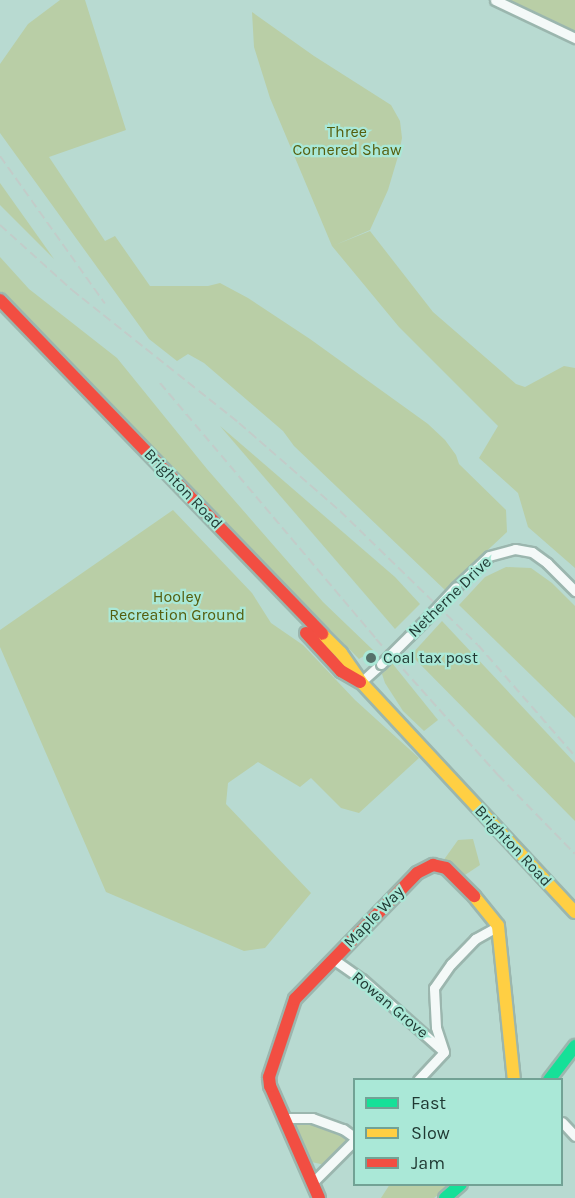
<!DOCTYPE html>
<html>
<head>
<meta charset="utf-8">
<style>
  body { margin:0 }
  #map { position:relative; width:575px; height:1198px; overflow:hidden; background:#b8dad1; font-family:Karla,sans-serif }
  div>[style] { position:absolute }
  .green>* { inset:0; background:#b9cea6 }
  .roads { filter:drop-shadow(2px 0 #9bb6ae) drop-shadow(-2px 0 #9bb6ae) drop-shadow(0 2px #9bb6ae) drop-shadow(0 -2px #9bb6ae) }
  .street>* { height:9px; margin:-4.5px; padding:0 4.5px; transform-origin:4.5px; border-radius:4.5px; background:#f4f9f8 }
  .fast>* { height:12px; margin:-6px; padding:0 6px; transform-origin:6px; border-radius:6px; background:#16e098 }
  .slow>* { height:12px; margin:-6px; padding:0 6px; transform-origin:6px; border-radius:6px; background:#ffcf43 }
  .jam>* { height:12px; margin:-6px; padding:0 6px; transform-origin:6px; border-radius:6px; background:#f24e42 }
  .rail>* { height:2px; margin-top:-1px; transform-origin:0; background:repeating-linear-gradient(90deg,#c2ccc9 0 9px,transparent 0 13.5px) }
  .bridges { filter:drop-shadow(2px 0 #9bb6ae) drop-shadow(-2px 0 #9bb6ae) drop-shadow(0 2px #9bb6ae) drop-shadow(0 -2px #9bb6ae) }
  .street-bridge>* { height:9px; margin:-4.5px; padding:0 4.5px; transform-origin:4.5px; border-radius:4.5px; background:#f4f9f8 }
  .dots>* { width:16px; height:16px; translate:-50% -50%; box-sizing:border-box; border:3px solid #aae8d7; border-radius:50% }
  span { translate:-50% -50%; white-space:nowrap; text-align:center; line-height:1.15; -webkit-text-stroke:4.5px #aae8d7; paint-order:stroke }
  .park-label { font-size:16px; color:#555e0e }
  .street-label { font-size:16px; color:#1f3832 }
  .poi-label { font-size:16px; color:#1f3832 }
  .left { translate:0 -50%; text-align:left }
  .legend { position:absolute; left:353px; top:1078px; width:210px; height:108px; box-sizing:border-box; background:#aae8d7; border:2px solid #72a295; margin:0; padding:8px 10px; list-style:none; font-size:18px; color:#1f3832 }
  .legend li { display:flex; align-items:center; gap:12px; height:30px }
  .legend b { width:30px; border:2px solid #72a295 }
</style>
</head>
<body>
<div id="map">
  <div class="green">
    <div style="clip-path:polygon(60px 0,85px 0,126px 130px,49px 157px,105px 241px,115px 236px,150px 286px,208px 286px,220px 283px,248px 298px,310px 339px,428px 424px,445px 440px,456px 455px,459px 464px,506px 510px,507px 532px,445px 590px,294px 446px,283px 431px,204px 363px,188px 354px,177px 361px,149px 339px,0 133px,0 64px,28px 24px)"></div>
    <div style="clip-path:polygon(506px 0,575px 0,575px 33px)"></div>
    <div style="clip-path:polygon(252px 12px,314px 56px,391px 105px,400px 121px,402px 138px,399px 153px,388px 190px,370px 230px,335px 245px,370px 231px,433px 312px,516px 384px,525px 387px,564px 366px,575px 368px,575px 568px,528px 527px,518px 493px,479px 458px,498px 426px,399px 327px,332px 246px,270px 98px,254px 47px)"></div>
    <div style="clip-path:polygon(0 183px,54px 259px,0 205px)"></div>
    <div style="clip-path:polygon(0 257px,29px 289px,117px 358px,207px 469px,323px 602px,373px 650px,359px 659px,0 293px)"></div>
    <div style="clip-path:polygon(220px 426px,395px 577px,420px 604px,395px 629px)"></div>
    <div style="clip-path:polygon(173px 510px,252px 593px,271px 623px,303px 645px,355px 700px,419px 758px,359px 813px,341px 808px,311px 778px,300px 787px,258px 762px,228px 783px,226px 804px,311px 893px,265px 948px,244px 951px,106px 892px,0 647px,0 630px)"></div>
    <div style="clip-path:polygon(506px 567px,531px 568px,552px 583px,575px 606px,575px 718px,459px 605px,485px 577px)"></div>
    <div style="clip-path:polygon(442px 621px,575px 763px,575px 821px,411px 655px)"></div>
    <div style="clip-path:polygon(392px 663px,438px 720px,424px 731px,403px 711px,385px 683px,382px 674px)"></div>
    <div style="clip-path:polygon(473px 839px,480px 865px,462px 877px,443px 861px,458px 840px)"></div>
    <div style="clip-path:polygon(296px 1121px,331px 1128px,344px 1134px,349px 1142px,325px 1165px,307px 1161px,291px 1124px)"></div>
    <div style="clip-path:polygon(390px 1184px,451px 1184px,451px 1185px,434px 1198px,381px 1198px)"></div>
  </div>
  <div class="roads">
    <div class="street">
      <div style="left:495px;top:0;width:89px;rotate:25.4deg"></div>
      <div style="left:456px;top:587px;width:45px;rotate:-43.2deg"></div>
      <div style="left:489px;top:556px;width:27px;rotate:-15deg"></div>
      <div style="left:515px;top:549px;width:17px;rotate:10deg"></div>
      <div style="left:532px;top:552px;width:19px;rotate:36deg"></div>
      <div style="left:547px;top:563px;width:40px;rotate:45deg"></div>
      <div style="left:409px;top:636px;width:25px;rotate:-45deg"></div>
      <div style="left:361px;top:682px;width:27px;rotate:-42deg"></div>
      <div style="left:333px;top:959px;width:35px;rotate:35deg"></div>
      <div style="left:362px;top:979px;width:108px;rotate:41.6deg"></div>
      <div style="left:444px;top:1052px;width:26px;rotate:-108deg"></div>
      <div style="left:436px;top:1027px;width:39px;rotate:-93deg"></div>
      <div style="left:434px;top:988px;width:29px;rotate:-55deg"></div>
      <div style="left:451px;top:964px;width:35px;rotate:-46deg"></div>
      <div style="left:475px;top:939px;width:26px;rotate:-29deg"></div>
      <div style="left:418px;top:1080px;width:38px;rotate:-47deg"></div>
      <div style="left:284px;top:1118px;width:28px"></div>
      <div style="left:312px;top:1118px;width:33px;rotate:20deg"></div>
      <div style="left:343px;top:1129px;width:14px;rotate:36deg"></div>
      <div style="left:562px;top:1122px;width:19px;rotate:47deg"></div>
      <div style="left:312px;top:1183px;width:59px;rotate:-45deg"></div>
    </div>
    <div class="fast">
      <div style="left:549px;top:1080px;width:43px;rotate:-52.6deg"></div>
      <div style="left:445px;top:1198px;width:21px;rotate:-41deg"></div>
    </div>
    <div class="slow">
      <div style="left:322px;top:634px;width:27px;rotate:45deg"></div>
      <div style="left:341px;top:653px;width:35px;rotate:55deg"></div>
      <div style="left:361px;top:682px;width:314px;rotate:47.1deg"></div>
      <div style="left:474px;top:896px;width:38px;rotate:51deg"></div>
      <div style="left:498px;top:926px;width:155px;rotate:84.1deg"></div>
    </div>
    <div class="jam">
      <div style="left:0;top:300px;width:464px;rotate:46deg"></div>
      <div style="left:306px;top:633px;width:52px;rotate:47.4deg"></div>
      <div style="left:341px;top:671px;width:22px;rotate:30deg"></div>
      <div style="left:319px;top:1198px;width:122px;rotate:-113.6deg"></div>
      <div style="left:270px;top:1086px;width:9px;rotate:-96deg"></div>
      <div style="left:269px;top:1077px;width:82px;rotate:-71.6deg"></div>
      <div style="left:295px;top:999px;width:175px;rotate:-45.9deg"></div>
      <div style="left:417px;top:873px;width:18px;rotate:-27deg"></div>
      <div style="left:433px;top:865px;width:13px;rotate:13deg"></div>
      <div style="left:446px;top:868px;width:40px;rotate:45deg"></div>
    </div>
  </div>
  <div class="rail">
    <div style="left:0;top:156px;width:181px;rotate:54.6deg"></div>
    <div style="left:0;top:225px;width:97px;rotate:42.1deg"></div>
    <div style="left:72px;top:290px;width:213px;rotate:38.5deg"></div>
    <div style="left:239px;top:423px;width:134px;rotate:41.1deg"></div>
    <div style="left:340px;top:511px;width:192px;rotate:44.2deg"></div>
    <div style="left:478px;top:645px;width:147px;rotate:48.9deg"></div>
    <div style="left:160px;top:383px;width:335px;rotate:49.8deg"></div>
    <div style="left:376px;top:639px;width:183px;rotate:48.1deg"></div>
    <div style="left:498px;top:775px;width:110px;rotate:45.7deg"></div>
  </div>
  <div class="bridges">
    <div class="street-bridge">
      <div style="left:427px;top:618px;width:42px;rotate:-46.9deg"></div>
      <div style="left:381px;top:664px;width:40px;rotate:-45deg"></div>
    </div>
  </div>
  <div class="dots">
    <div style="left:371px;top:658px;background:#55716a"></div>
  </div>
  <div class="park-label">
    <span style="left:347px;top:141px">Three<br>Cornered Shaw</span>
    <span style="left:177px;top:606px">Hooley<br>Recreation Ground</span>
  </div>
  <div class="street-label">
    <span style="left:183px;top:489px;rotate:46deg">Brighton Road</span>
    <span style="left:450px;top:597px;rotate:-44deg">Netherne Drive</span>
    <span style="left:513px;top:846px;rotate:47deg">Brighton Road</span>
    <span style="left:374px;top:917px;rotate:-46deg">Maple Way</span>
    <span style="left:390px;top:1005px;rotate:40deg">Rowan Grove</span>
  </div>
  <div class="poi-label">
    <span class="left" style="left:383px;top:658px">Coal tax post</span>
  </div>
  <ul class="legend">
  <li><b style="height:8px;background:#16e098"></b>Fast</li>
  <li><b style="height:8px;background:#ffcf43"></b>Slow</li>
  <li><b style="height:8px;background:#f24e42"></b>Jam</li>
  </ul>
</div>
</body>
</html>
